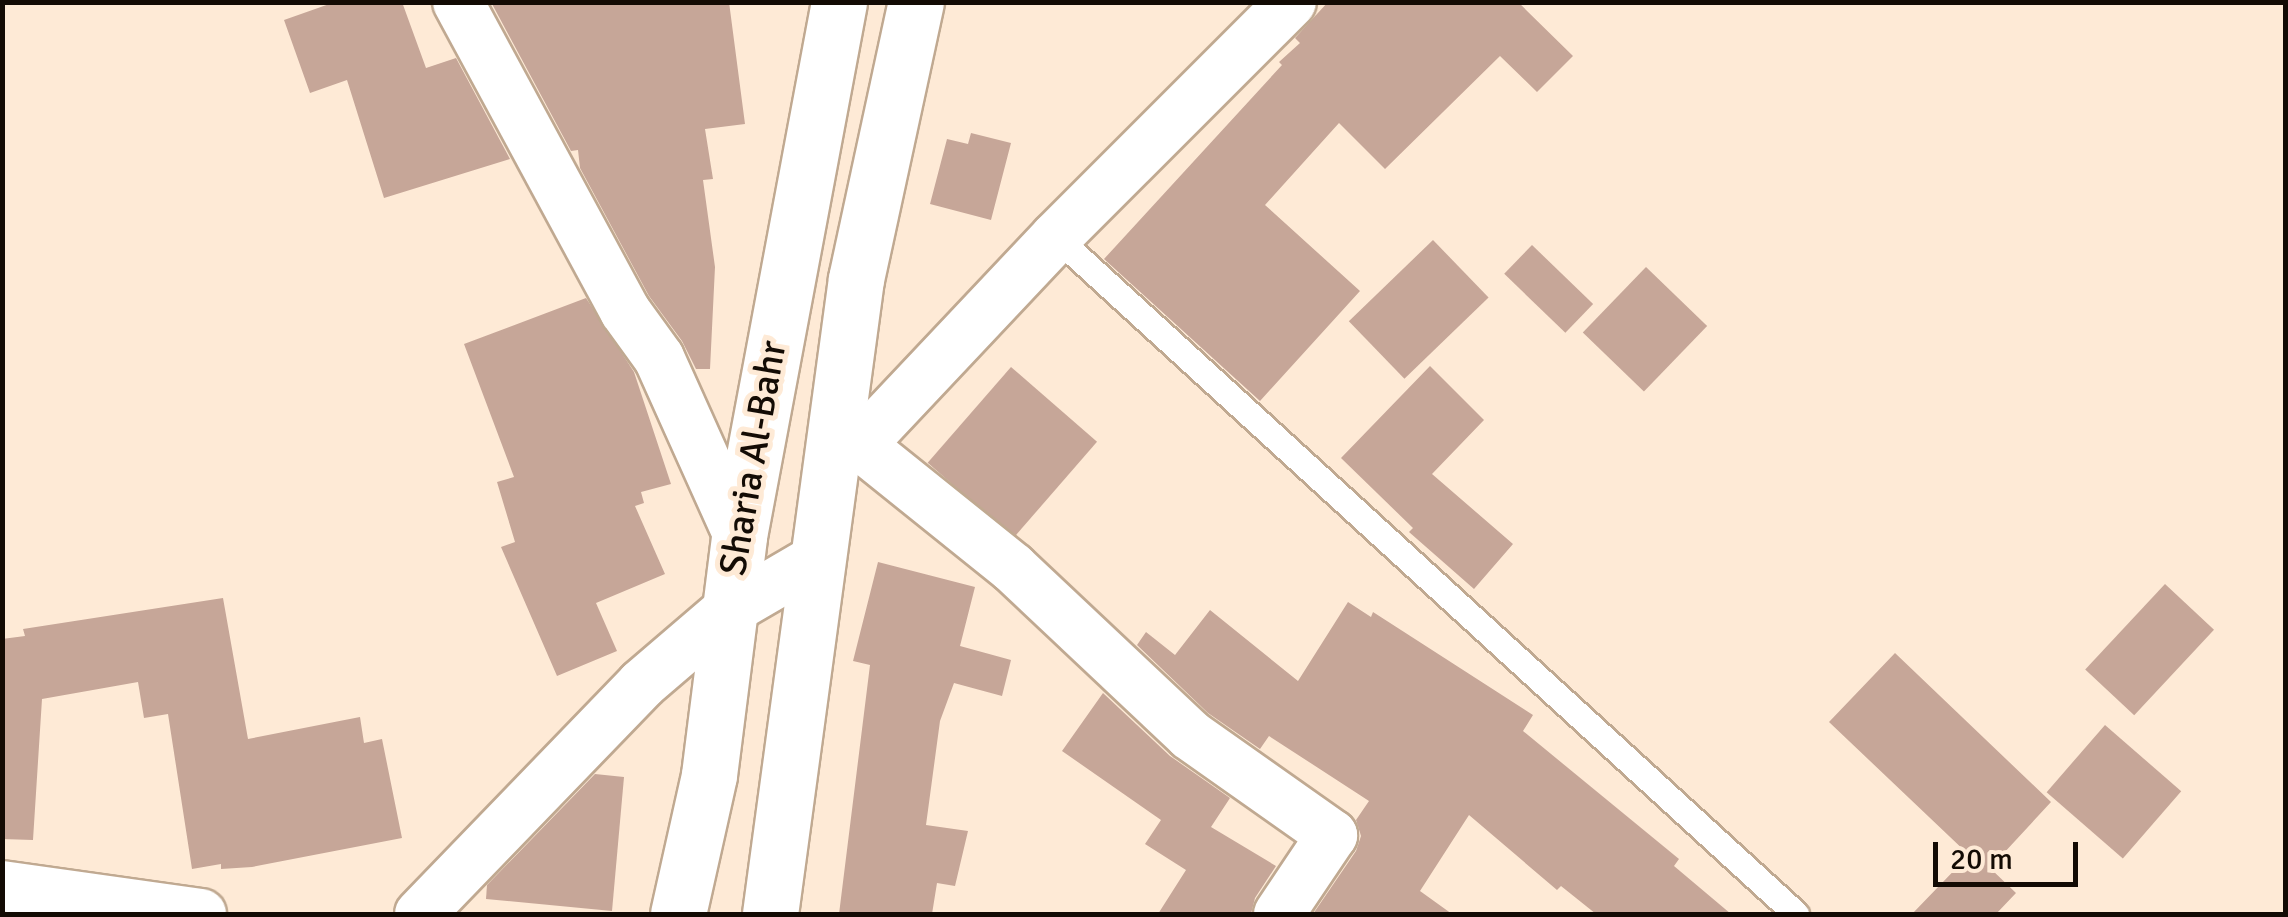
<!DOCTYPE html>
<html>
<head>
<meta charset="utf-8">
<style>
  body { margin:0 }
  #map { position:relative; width:2288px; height:917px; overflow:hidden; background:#feead6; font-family:Signika,sans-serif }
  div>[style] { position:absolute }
  .building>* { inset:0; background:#c6a698; transform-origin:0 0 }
  .roads { filter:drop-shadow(2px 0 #c0a991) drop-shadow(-2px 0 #c0a991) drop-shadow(0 2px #c0a991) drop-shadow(0 -2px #c0a991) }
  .lane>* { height:25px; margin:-12.5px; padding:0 12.5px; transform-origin:12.5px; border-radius:12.5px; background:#fff }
  .street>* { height:50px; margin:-25px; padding:0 25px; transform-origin:25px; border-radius:25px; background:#fff }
  .secondary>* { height:55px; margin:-27.5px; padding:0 27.5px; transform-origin:27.5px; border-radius:27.5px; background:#fff }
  span { translate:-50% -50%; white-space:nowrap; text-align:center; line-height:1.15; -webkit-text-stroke:10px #feead6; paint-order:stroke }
  .street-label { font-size:38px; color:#130b04 }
  .frame { position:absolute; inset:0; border:5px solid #130b04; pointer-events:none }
  .scale { position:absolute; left:1933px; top:842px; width:145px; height:45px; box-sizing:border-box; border:5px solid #130b04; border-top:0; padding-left:12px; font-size:30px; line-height:35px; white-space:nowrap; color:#130b04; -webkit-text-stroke:8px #feead6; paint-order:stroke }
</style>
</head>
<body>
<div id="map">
  <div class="building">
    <div style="clip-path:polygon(335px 2px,402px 2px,426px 68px,456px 58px,510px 159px,384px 198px,347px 80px,310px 93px,284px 20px)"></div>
    <div style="clip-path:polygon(491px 2px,729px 2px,745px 124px,705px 129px,713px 179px,703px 180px,715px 267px,710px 369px,696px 369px,682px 341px,649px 296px,580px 168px,578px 150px,571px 151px)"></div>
    <div style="clip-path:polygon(1328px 2px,1518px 2px,1573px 56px,1537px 92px,1500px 56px,1385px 169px,1339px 123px,1265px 205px,1360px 291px,1260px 401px,1104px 259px,1282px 65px,1279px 62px,1300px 43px,1295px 38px)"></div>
    <div style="clip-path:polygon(971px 133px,1011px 143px,991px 220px,930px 204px,947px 139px,968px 144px)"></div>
    <div style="left:1433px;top:240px;width:80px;height:117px;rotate:46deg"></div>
    <div style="left:1532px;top:245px;width:85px;height:40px;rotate:44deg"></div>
    <div style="left:1646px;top:267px;width:85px;height:91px;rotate:44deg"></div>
    <div style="clip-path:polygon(586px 298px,634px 372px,671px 484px,641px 492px,644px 503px,635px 506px,665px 574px,596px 603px,617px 651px,557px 676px,501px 547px,515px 542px,497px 482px,514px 477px,464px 344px)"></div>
    <div style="clip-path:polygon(1430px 366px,1484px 420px,1432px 474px,1513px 544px,1474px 589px,1409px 532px,1413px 528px,1341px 458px)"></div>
    <div style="left:1011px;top:367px;width:114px;height:127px;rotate:41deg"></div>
    <div style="clip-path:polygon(878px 562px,975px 587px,960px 646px,1011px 660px,1002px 696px,954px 683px,940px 721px,926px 825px,968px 831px,955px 886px,937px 883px,932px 914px,839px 914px,870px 665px,853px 661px)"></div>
    <div style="left:2165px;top:584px;width:67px;height:117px;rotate:43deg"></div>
    <div style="clip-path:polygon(223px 598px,248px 739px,360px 717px,364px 743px,382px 739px,402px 838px,252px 867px,221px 869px,221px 864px,192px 869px,168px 714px,144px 718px,138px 682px,42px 699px,33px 840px,2px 839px,2px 639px,25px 636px,23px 629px)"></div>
    <div style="clip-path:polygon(1348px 602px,1371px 617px,1373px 612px,1533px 715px,1523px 731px,1679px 859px,1674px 866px,1731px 914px,1596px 914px,1561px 886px,1557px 890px,1469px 815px,1420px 891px,1452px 914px,1313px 914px,1356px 851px,1361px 836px,1356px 820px,1369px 801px,1269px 736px,1260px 749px,1208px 713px,1137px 645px,1146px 632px,1175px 655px,1210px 610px,1298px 681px)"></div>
    <div style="clip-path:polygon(1895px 653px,2051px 802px,1990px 868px,2016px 893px,1996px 914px,1912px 914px,1969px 855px,1829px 722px)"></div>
    <div style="clip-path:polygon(1103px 693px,1170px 756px,1230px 798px,1211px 827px,1276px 866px,1255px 898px,1251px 914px,1158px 914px,1186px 870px,1145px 844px,1161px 820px,1062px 751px)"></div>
    <div style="left:2105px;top:725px;width:101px;height:89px;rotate:41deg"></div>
    <div style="clip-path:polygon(595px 774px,624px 777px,612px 911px,486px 899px,487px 885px)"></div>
  </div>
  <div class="roads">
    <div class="lane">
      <div style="left:1056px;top:237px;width:1003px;rotate:42.45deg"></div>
    </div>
    <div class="street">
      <div style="left:458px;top:2px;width:351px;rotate:61.6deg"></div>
      <div style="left:625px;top:311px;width:58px;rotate:54.1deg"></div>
      <div style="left:659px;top:358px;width:195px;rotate:65.8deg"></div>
      <div style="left:836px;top:432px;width:27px;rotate:28deg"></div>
      <div style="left:860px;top:445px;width:286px;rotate:-46.7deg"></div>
      <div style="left:1056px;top:237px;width:332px;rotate:-45deg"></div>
      <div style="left:860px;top:445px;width:196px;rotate:38.8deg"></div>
      <div style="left:1013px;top:568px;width:243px;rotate:43.3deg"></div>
      <div style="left:1190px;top:735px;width:174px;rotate:35.2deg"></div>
      <div style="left:1332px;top:835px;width:95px;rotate:123.9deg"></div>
      <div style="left:2px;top:886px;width:201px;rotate:8deg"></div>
      <div style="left:420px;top:914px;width:320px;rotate:-46deg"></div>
      <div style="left:642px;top:684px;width:111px;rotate:-40.6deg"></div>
      <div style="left:726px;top:612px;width:105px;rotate:-30.2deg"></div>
    </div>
    <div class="secondary">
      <div style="left:678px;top:914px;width:142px;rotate:-77.4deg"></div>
      <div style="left:709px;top:775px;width:241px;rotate:-82.8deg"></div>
      <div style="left:739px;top:536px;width:543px;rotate:-79.39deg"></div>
      <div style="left:770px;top:914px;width:641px;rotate:-82.29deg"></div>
      <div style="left:856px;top:279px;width:283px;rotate:-77.8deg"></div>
    </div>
  </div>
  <div class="street-label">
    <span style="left:753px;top:458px;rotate:-80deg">Sharia Al-Bahr</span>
  </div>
  <div class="frame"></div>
  <div class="scale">20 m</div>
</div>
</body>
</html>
